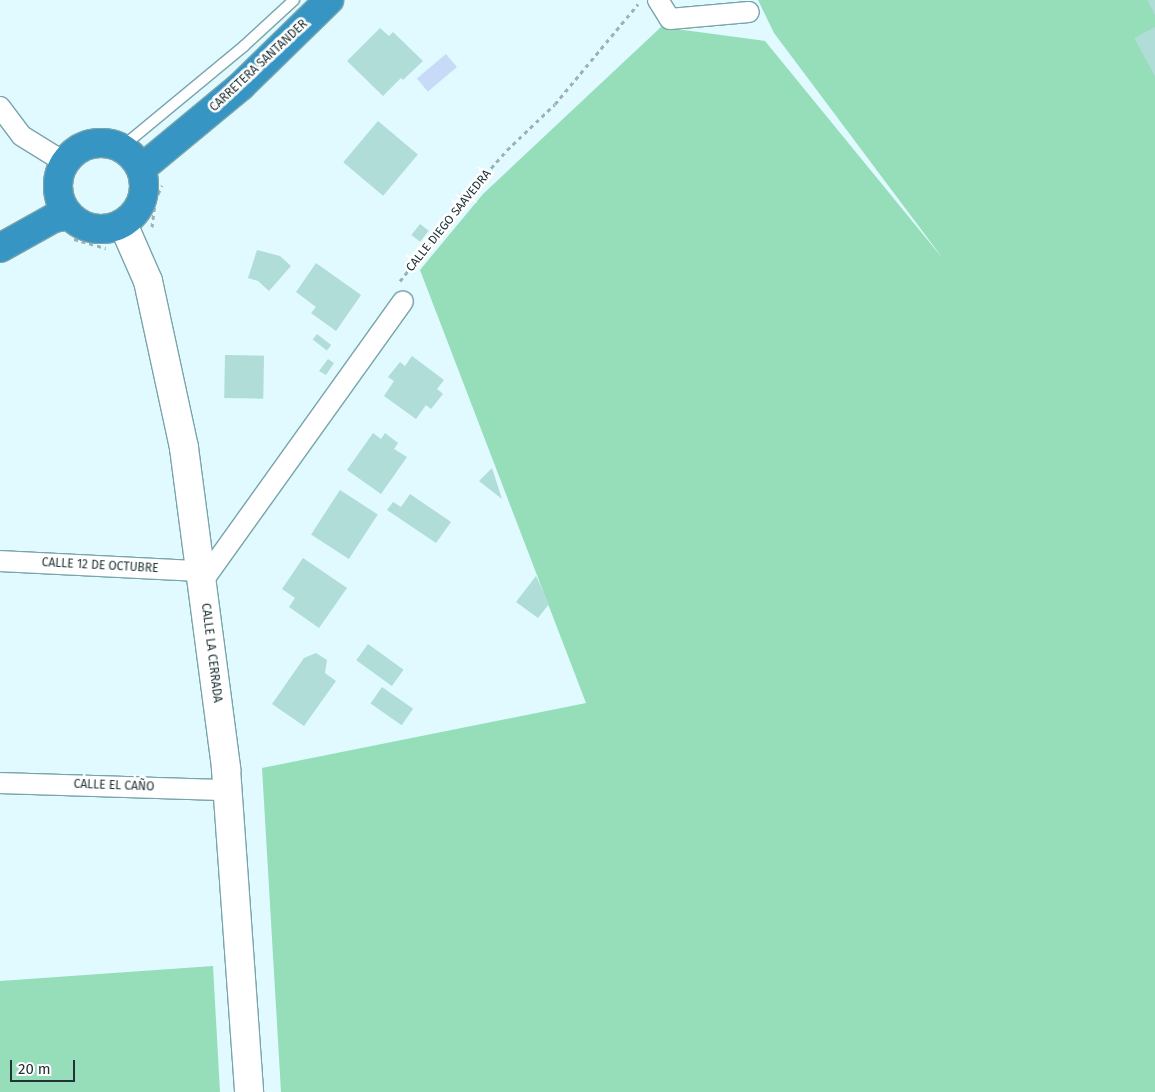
<!DOCTYPE html>
<html>
<head>
<meta charset="utf-8">
<style>
  body { margin:0 }
  #map { position:relative; width:1155px; height:1092px; overflow:hidden; background:#e0faff; font-family:"Fira Sans",sans-serif }
  div>[style] { position:absolute }
  .green>* { inset:0; background:#95deb9 }
  .water>* { inset:0; background:#c7dbf9; transform-origin:0 0 }
  .building>* { inset:0; background:#b0ddd7; transform-origin:0 0 }
  .path>* { height:3px; margin-top:-1.5px; transform-origin:0; background:repeating-linear-gradient(90deg,#9bb2b6 0 4px,transparent 0 8px) }
  .roads { filter:drop-shadow(1px 0 #79a4ac) drop-shadow(-1px 0 #79a4ac) drop-shadow(0 1px #79a4ac) drop-shadow(0 -1px #79a4ac) }
  .lane>* { height:10px; margin:-5px; padding:0 5px; transform-origin:5px; border-radius:5px; background:#fff }
  .street>* { height:20px; margin:-10px; padding:0 10px; transform-origin:10px; border-radius:10px; background:#fff }
  .secondary>* { height:28px; margin:-14px; padding:0 14px; transform-origin:14px; border-radius:14px; background:#fff }
  .highway>* { height:28px; margin:-14px; padding:0 14px; transform-origin:14px; border-radius:14px; background:#3695c2 }
  .highway>.ring { margin:-14px; padding:0; box-sizing:content-box; background:none; border:28px solid #3695c2; border-radius:50% }
  span { translate:-50% -50%; white-space:nowrap; text-align:center; line-height:1.15; -webkit-text-stroke:5px #fff; paint-order:stroke }
  .street-label { font-size:12px; color:#213336 }
  .scale { position:absolute; left:10px; top:1060px; width:65px; height:22px; box-sizing:border-box; border:2px solid #213336; border-top:0; padding-left:6px; font-size:15px; line-height:18px; white-space:nowrap; color:#213336; -webkit-text-stroke:4px #fff; paint-order:stroke }
</style>
</head>
<body>
<div id="map">
  <div class="green">
    <div style="clip-path:polygon(758px 0,1155px 0,1155px 1092px,281px 1092px,262px 768px,586px 703px,420px 270px,483px 194px,661px 27px,765px 41px,944px 260px,774px 33px)"></div>
    <div style="clip-path:polygon(213px 966px,220px 1092px,0 1092px,0 981px)"></div>
  </div>
  <div class="water">
    <div style="left:446px;top:54px;width:17px;height:38px;rotate:50deg"></div>
  </div>
  <div class="building">
    <div style="clip-path:polygon(1147px 0,1155px 0,1155px 15px)"></div>
    <div style="clip-path:polygon(1155px 27px,1155px 76px,1134px 38px)"></div>
    <div style="clip-path:polygon(380px 28px,389px 36px,393px 32px,423px 61px,403px 80px,401px 78px,383px 96px,347px 61px)"></div>
    <div style="left:378px;top:121px;width:52px;height:54px;rotate:40deg"></div>
    <div style="left:420px;top:224px;width:11px;height:14px;rotate:38deg"></div>
    <div style="clip-path:polygon(257px 250px,280px 256px,291px 266px,269px 291px,258px 281px,248px 278px)"></div>
    <div style="clip-path:polygon(316px 263px,361px 295px,336px 331px,311px 313px,316px 307px,296px 292px)"></div>
    <div style="left:317px;top:334px;width:18px;height:7px;rotate:38deg"></div>
    <div style="left:225px;top:355px;width:39px;height:43px;rotate:1deg"></div>
    <div style="clip-path:polygon(412px 356px,444px 380px,437px 389px,443px 394px,431px 409px,426px 405px,416px 419px,384px 396px,394px 381px,388px 377px,400px 362px,405px 366px)"></div>
    <div style="clip-path:polygon(328px 359px,334px 363px,326px 375px,319px 371px)"></div>
    <div style="clip-path:polygon(373px 433px,381px 439px,385px 433px,398px 443px,394px 449px,407px 457px,381px 494px,347px 470px)"></div>
    <div style="clip-path:polygon(492px 468px,502px 499px,479px 481px)"></div>
    <div style="left:340px;top:490px;width:45px;height:53px;rotate:33deg"></div>
    <div style="clip-path:polygon(410px 494px,451px 522px,436px 543px,387px 510px,393px 502px,401px 507px)"></div>
    <div style="clip-path:polygon(303px 558px,347px 588px,319px 628px,289px 607px,295px 598px,282px 589px)"></div>
    <div style="clip-path:polygon(536px 576px,549px 604px,538px 618px,516px 602px)"></div>
    <div style="left:368px;top:644px;width:44px;height:20px;rotate:36deg"></div>
    <div style="clip-path:polygon(316px 653px,327px 660px,325px 673px,336px 681px,304px 726px,272px 704px,304px 658px)"></div>
    <div style="left:382px;top:687px;width:38px;height:20px;rotate:35deg"></div>
  </div>
  <div class="path">
    <div style="left:152px;top:227px;width:26px;rotate:-83deg"></div>
    <div style="left:155px;top:201px;width:17px;rotate:-66deg"></div>
    <div style="left:74px;top:239px;width:33px;rotate:16deg"></div>
    <div style="left:400px;top:281px;width:113px;rotate:-51.8deg"></div>
    <div style="left:470px;top:192px;width:56px;rotate:-48.6deg"></div>
    <div style="left:507px;top:150px;width:66px;rotate:-43.8deg"></div>
    <div style="left:555px;top:104px;width:130px;rotate:-50.3deg"></div>
  </div>
  <div class="roads">
    <div class="lane">
      <div style="left:122px;top:147px;width:158px;rotate:-39.6deg"></div>
      <div style="left:244px;top:46px;width:68px;rotate:-42.6deg"></div>
    </div>
    <div class="street">
      <div style="left:658px;top:0;width:22px;rotate:58deg"></div>
      <div style="left:670px;top:19px;width:79px;rotate:-5.1deg"></div>
      <div style="left:0;top:107px;width:36px;rotate:53deg"></div>
      <div style="left:22px;top:136px;width:49px;rotate:31.8deg"></div>
      <div style="left:0;top:561px;width:200px;rotate:2.9deg"></div>
      <div style="left:202px;top:582px;width:345px;rotate:-54.4deg"></div>
      <div style="left:0;top:783px;width:227px;rotate:1.8deg"></div>
    </div>
    <div class="secondary">
      <div style="left:123px;top:224px;width:62px;rotate:66.3deg"></div>
      <div style="left:148px;top:281px;width:171px;rotate:77.8deg"></div>
      <div style="left:184px;top:448px;width:324px;rotate:82.5deg"></div>
      <div style="left:226px;top:769px;width:324px;rotate:85.9deg"></div>
    </div>
    <div class="highway">
      <div class="ring" style="left:58px;top:143px;width:58px;height:58px"></div>
      <div style="left:142px;top:168px;width:129px;rotate:-39.6deg"></div>
      <div style="left:241px;top:86px;width:123px;rotate:-44.3deg"></div>
      <div style="left:0;top:248px;width:62px;rotate:-29.1deg"></div>
      <div style="left:54px;top:218px;width:15px;rotate:-11deg"></div>
    </div>
  </div>
  <div class="street-label">
    <span style="left:259px;top:66px;rotate:-43deg">CARRETERA SANTANDER</span>
    <span style="left:449px;top:221px;rotate:-51deg">CALLE DIEGO SAAVEDRA</span>
    <span style="left:100px;top:566px;rotate:3deg">CALLE 12 DE OCTUBRE</span>
    <span style="left:211px;top:653px;rotate:83deg">CALLE LA CERRADA</span>
    <span style="left:114px;top:786px;rotate:2deg">CALLE EL CAÑO</span>
  </div>
  <div class="scale">20 m</div>
</div>
</body>
</html>
